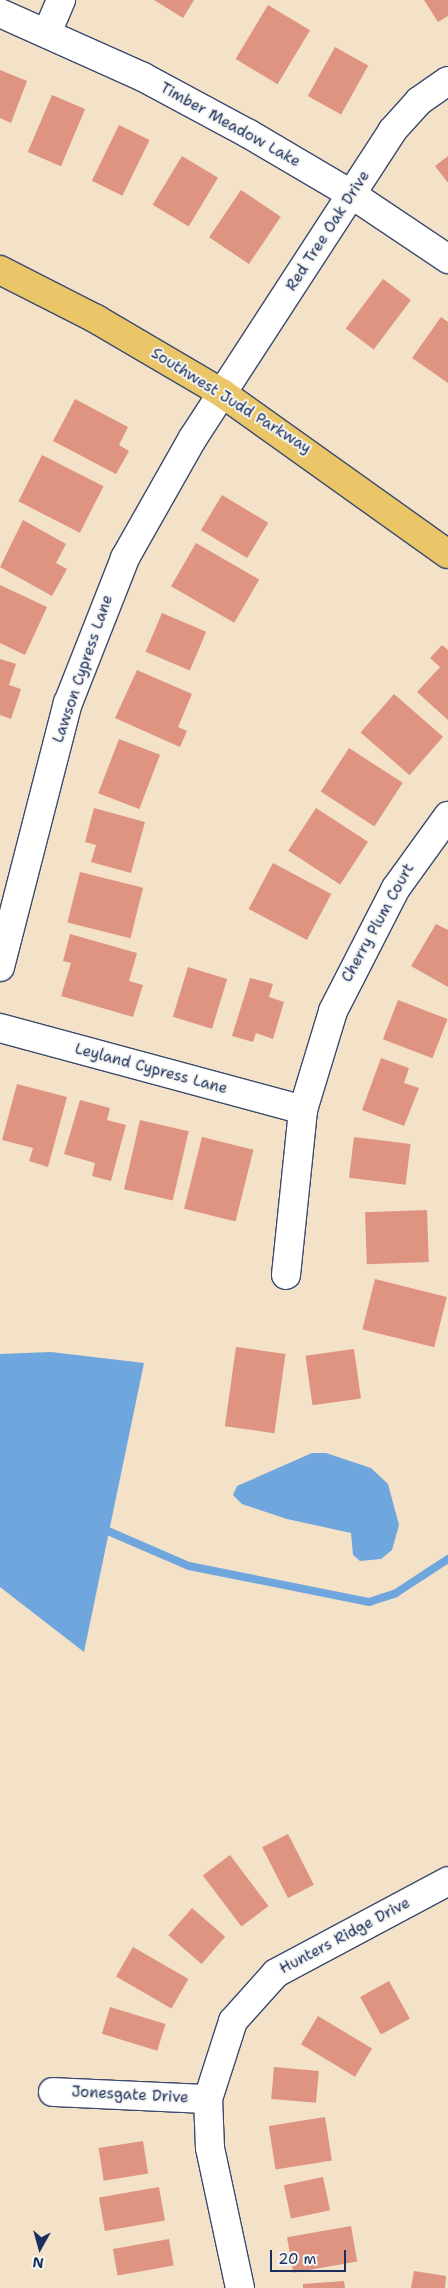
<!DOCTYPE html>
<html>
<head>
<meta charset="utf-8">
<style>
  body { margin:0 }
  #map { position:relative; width:448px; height:2288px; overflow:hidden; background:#f3e1c8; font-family:"Shantell Sans",sans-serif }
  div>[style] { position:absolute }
  .water>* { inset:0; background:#6fa6dd }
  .stream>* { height:8px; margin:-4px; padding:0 4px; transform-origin:4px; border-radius:4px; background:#6fa6dd }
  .building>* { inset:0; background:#df9481; transform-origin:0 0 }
  .roads { filter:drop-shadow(1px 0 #3b4a6e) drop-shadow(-1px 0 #3b4a6e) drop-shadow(0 1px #3b4a6e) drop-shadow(0 -1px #3b4a6e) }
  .minor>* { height:28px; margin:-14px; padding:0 14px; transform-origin:14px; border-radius:14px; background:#fff }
  .highway>* { height:28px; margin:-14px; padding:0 14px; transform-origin:14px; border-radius:14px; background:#eac669 }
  span { translate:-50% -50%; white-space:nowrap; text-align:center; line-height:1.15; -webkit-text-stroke:4px #f6f6f2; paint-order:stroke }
  .street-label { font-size:15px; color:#1b2f5e }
  .north { position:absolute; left:15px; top:2223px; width:50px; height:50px; -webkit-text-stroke:4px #f6f6f2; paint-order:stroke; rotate:187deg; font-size:14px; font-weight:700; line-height:20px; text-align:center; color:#1b2f5e }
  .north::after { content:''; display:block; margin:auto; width:18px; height:22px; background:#1b2f5e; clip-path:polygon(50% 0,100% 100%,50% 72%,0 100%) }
  .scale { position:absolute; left:270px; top:2250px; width:76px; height:22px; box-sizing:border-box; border:2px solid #1b2f5e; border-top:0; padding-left:6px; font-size:15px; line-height:18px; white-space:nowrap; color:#1b2f5e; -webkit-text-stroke:4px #f6f6f2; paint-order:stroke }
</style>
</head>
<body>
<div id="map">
  <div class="water">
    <div style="clip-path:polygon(51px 1352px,144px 1363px,84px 1652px,0 1587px,0 1354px)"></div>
    <div style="clip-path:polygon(312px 1453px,326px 1453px,371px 1468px,388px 1484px,399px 1525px,392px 1550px,381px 1559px,360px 1561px,353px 1555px,351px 1533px,287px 1519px,242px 1504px,233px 1495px,237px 1486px)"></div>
  </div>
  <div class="stream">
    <div style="left:101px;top:1528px;width:96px;rotate:23.4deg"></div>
    <div style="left:189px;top:1566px;width:184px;rotate:11.3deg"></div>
    <div style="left:369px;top:1602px;width:28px;rotate:-18deg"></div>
    <div style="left:396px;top:1593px;width:62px;rotate:-33.2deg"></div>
  </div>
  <div class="building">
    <div style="clip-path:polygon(154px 0,194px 0,183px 18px)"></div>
    <div style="clip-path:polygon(424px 0,448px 0,448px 16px,438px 22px)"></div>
    <div style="left:268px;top:5px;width:49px;height:63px;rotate:31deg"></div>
    <div style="left:335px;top:47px;width:38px;height:56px;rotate:29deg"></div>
    <div style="clip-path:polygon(0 70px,27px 81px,11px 123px,0 118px)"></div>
    <div style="left:52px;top:95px;width:36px;height:62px;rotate:23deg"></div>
    <div style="left:119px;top:125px;width:34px;height:62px;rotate:26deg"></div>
    <div style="left:182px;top:156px;width:42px;height:57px;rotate:31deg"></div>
    <div style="clip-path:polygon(448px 156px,448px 183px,435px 166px)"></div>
    <div style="left:241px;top:190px;width:48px;height:57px;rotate:34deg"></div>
    <div style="left:383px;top:279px;width:35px;height:62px;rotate:37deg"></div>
    <div style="clip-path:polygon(441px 317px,448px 322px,448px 383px,412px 358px)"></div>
    <div style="clip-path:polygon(75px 399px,128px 427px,119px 445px,129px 451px,116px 474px,53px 441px)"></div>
    <div style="left:42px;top:455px;width:69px;height:52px;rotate:27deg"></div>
    <div style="left:222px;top:495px;width:54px;height:41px;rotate:31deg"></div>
    <div style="clip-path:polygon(23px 520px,66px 544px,56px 563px,67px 569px,52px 596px,0 567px)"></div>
    <div style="left:196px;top:543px;width:73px;height:50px;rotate:30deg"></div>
    <div style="clip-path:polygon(0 585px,47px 607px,25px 655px,0 643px)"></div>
    <div style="left:162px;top:613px;width:48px;height:42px;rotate:23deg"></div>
    <div style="clip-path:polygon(442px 645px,448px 650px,448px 720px,417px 692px,440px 667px,430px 658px)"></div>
    <div style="clip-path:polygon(0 659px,16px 664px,9px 685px,21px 689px,11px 719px,0 715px)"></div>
    <div style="clip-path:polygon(137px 670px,192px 694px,178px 727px,187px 731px,180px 747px,115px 718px)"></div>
    <div style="left:394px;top:694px;width:65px;height:51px;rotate:41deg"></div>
    <div style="left:119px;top:739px;width:44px;height:58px;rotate:21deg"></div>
    <div style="left:349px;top:748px;width:64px;height:52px;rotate:33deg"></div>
    <div style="clip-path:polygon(94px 808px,145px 822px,131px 873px,91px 862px,96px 845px,85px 842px)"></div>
    <div style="left:316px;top:808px;width:62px;height:51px;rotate:33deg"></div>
    <div style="left:273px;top:863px;width:66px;height:52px;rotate:28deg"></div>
    <div style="left:80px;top:872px;width:65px;height:52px;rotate:14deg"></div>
    <div style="clip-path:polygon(436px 924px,448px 930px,448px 987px,411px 966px)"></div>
    <div style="clip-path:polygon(70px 934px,137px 953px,129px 981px,143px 985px,133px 1017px,61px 996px,71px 963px,63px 961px)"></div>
    <div style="left:188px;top:967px;width:41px;height:52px;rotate:17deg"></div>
    <div style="clip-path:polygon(250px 978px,273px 984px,269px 997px,284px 1002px,273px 1039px,256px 1033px,253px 1042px,232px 1036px)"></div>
    <div style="left:398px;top:1000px;width:53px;height:42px;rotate:21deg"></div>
    <div style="clip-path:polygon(381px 1058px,409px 1068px,404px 1083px,419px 1088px,404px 1126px,362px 1110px)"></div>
    <div style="clip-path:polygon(17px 1084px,67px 1097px,48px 1167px,29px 1161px,33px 1148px,2px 1140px)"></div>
    <div style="clip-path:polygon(80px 1100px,110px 1108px,107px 1120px,126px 1125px,111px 1181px,92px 1176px,95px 1163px,64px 1154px)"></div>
    <div style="left:140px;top:1120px;width:50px;height:71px;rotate:13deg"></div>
    <div style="left:202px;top:1137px;width:53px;height:74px;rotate:14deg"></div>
    <div style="left:354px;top:1137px;width:57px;height:41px;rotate:7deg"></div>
    <div style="left:427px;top:1210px;width:52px;height:62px;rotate:88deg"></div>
    <div style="left:375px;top:1279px;width:74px;height:52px;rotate:14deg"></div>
    <div style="left:236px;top:1347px;width:50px;height:80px;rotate:8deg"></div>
    <div style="left:354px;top:1349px;width:50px;height:49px;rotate:82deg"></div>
    <div style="left:288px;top:1834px;width:57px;height:29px;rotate:63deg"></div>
    <div style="left:230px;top:1855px;width:64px;height:34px;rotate:53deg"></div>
    <div style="left:192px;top:1908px;width:44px;height:36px;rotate:41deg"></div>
    <div style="left:133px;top:1947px;width:64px;height:34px;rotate:30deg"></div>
    <div style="left:389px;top:1981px;width:43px;height:33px;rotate:61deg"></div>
    <div style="left:110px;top:2007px;width:58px;height:28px;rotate:17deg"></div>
    <div style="left:318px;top:2016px;width:63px;height:33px;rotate:31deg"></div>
    <div style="left:274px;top:2067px;width:45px;height:32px;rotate:5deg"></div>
    <div style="left:325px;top:2117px;width:44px;height:57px;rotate:81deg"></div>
    <div style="left:143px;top:2141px;width:33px;height:45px;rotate:81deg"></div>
    <div style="left:323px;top:2177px;width:34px;height:40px;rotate:78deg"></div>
    <div style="left:159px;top:2187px;width:34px;height:61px;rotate:80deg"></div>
    <div style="left:351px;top:2226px;width:36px;height:65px;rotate:80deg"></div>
    <div style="left:169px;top:2239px;width:27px;height:57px;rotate:80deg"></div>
    <div style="clip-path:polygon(414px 2271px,446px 2276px,445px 2288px,411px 2288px)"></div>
    <div style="clip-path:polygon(344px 2281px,345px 2288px,303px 2288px,303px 2284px)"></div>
  </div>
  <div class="roads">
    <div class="minor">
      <div style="left:0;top:13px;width:157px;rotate:24.1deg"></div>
      <div style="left:143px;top:77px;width:120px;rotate:28.3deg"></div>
      <div style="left:249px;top:134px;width:118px;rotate:30.5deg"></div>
      <div style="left:351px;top:194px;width:117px;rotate:33.8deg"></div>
      <div style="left:47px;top:33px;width:36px;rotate:-67deg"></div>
      <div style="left:0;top:967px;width:273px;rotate:-75.6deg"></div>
      <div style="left:68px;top:703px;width:156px;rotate:-68.5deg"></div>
      <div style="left:125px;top:558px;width:138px;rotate:-60.5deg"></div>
      <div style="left:193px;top:438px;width:366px;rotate:-57deg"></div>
      <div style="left:392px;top:131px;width:40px;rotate:-48deg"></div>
      <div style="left:419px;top:101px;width:35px;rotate:-35deg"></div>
      <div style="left:0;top:1028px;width:314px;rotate:15.1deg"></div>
      <div style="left:286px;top:1275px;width:166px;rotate:-84.1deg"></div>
      <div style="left:303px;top:1110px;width:103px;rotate:-73.1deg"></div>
      <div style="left:333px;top:1011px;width:138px;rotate:-62.9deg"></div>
      <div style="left:396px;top:888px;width:89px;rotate:-54.2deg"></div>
      <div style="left:53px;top:2092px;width:155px;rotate:2.6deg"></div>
      <div style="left:240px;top:2288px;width:143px;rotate:-102.1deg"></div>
      <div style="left:210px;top:2148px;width:49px;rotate:-92.3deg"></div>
      <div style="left:208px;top:2099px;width:82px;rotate:-72.2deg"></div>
      <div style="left:233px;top:2021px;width:64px;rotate:-48.1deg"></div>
      <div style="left:276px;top:1973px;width:195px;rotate:-28.1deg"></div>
    </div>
    <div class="highway">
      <div style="left:0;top:270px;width:108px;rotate:27deg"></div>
      <div style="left:96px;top:319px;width:146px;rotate:30.4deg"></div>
      <div style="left:222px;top:393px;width:277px;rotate:35.5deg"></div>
    </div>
  </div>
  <div class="street-label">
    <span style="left:230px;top:125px;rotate:29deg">Timber Meadow Lake</span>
    <span style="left:328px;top:231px;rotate:-57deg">Red Tree Oak Drive</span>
    <span style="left:231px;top:401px;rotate:32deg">Southwest Judd Parkway</span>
    <span style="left:83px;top:669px;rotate:-71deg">Lawson Cypress Lane</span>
    <span style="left:378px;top:923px;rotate:-61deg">Cherry Plum Court</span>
    <span style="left:151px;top:1069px;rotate:15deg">Leyland Cypress Lane</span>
    <span style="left:345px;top:1936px;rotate:-28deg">Hunters Ridge Drive</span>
    <span style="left:130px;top:2095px;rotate:3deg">Jonesgate Drive</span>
  </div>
  <div class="north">N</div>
  <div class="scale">20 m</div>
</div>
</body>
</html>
